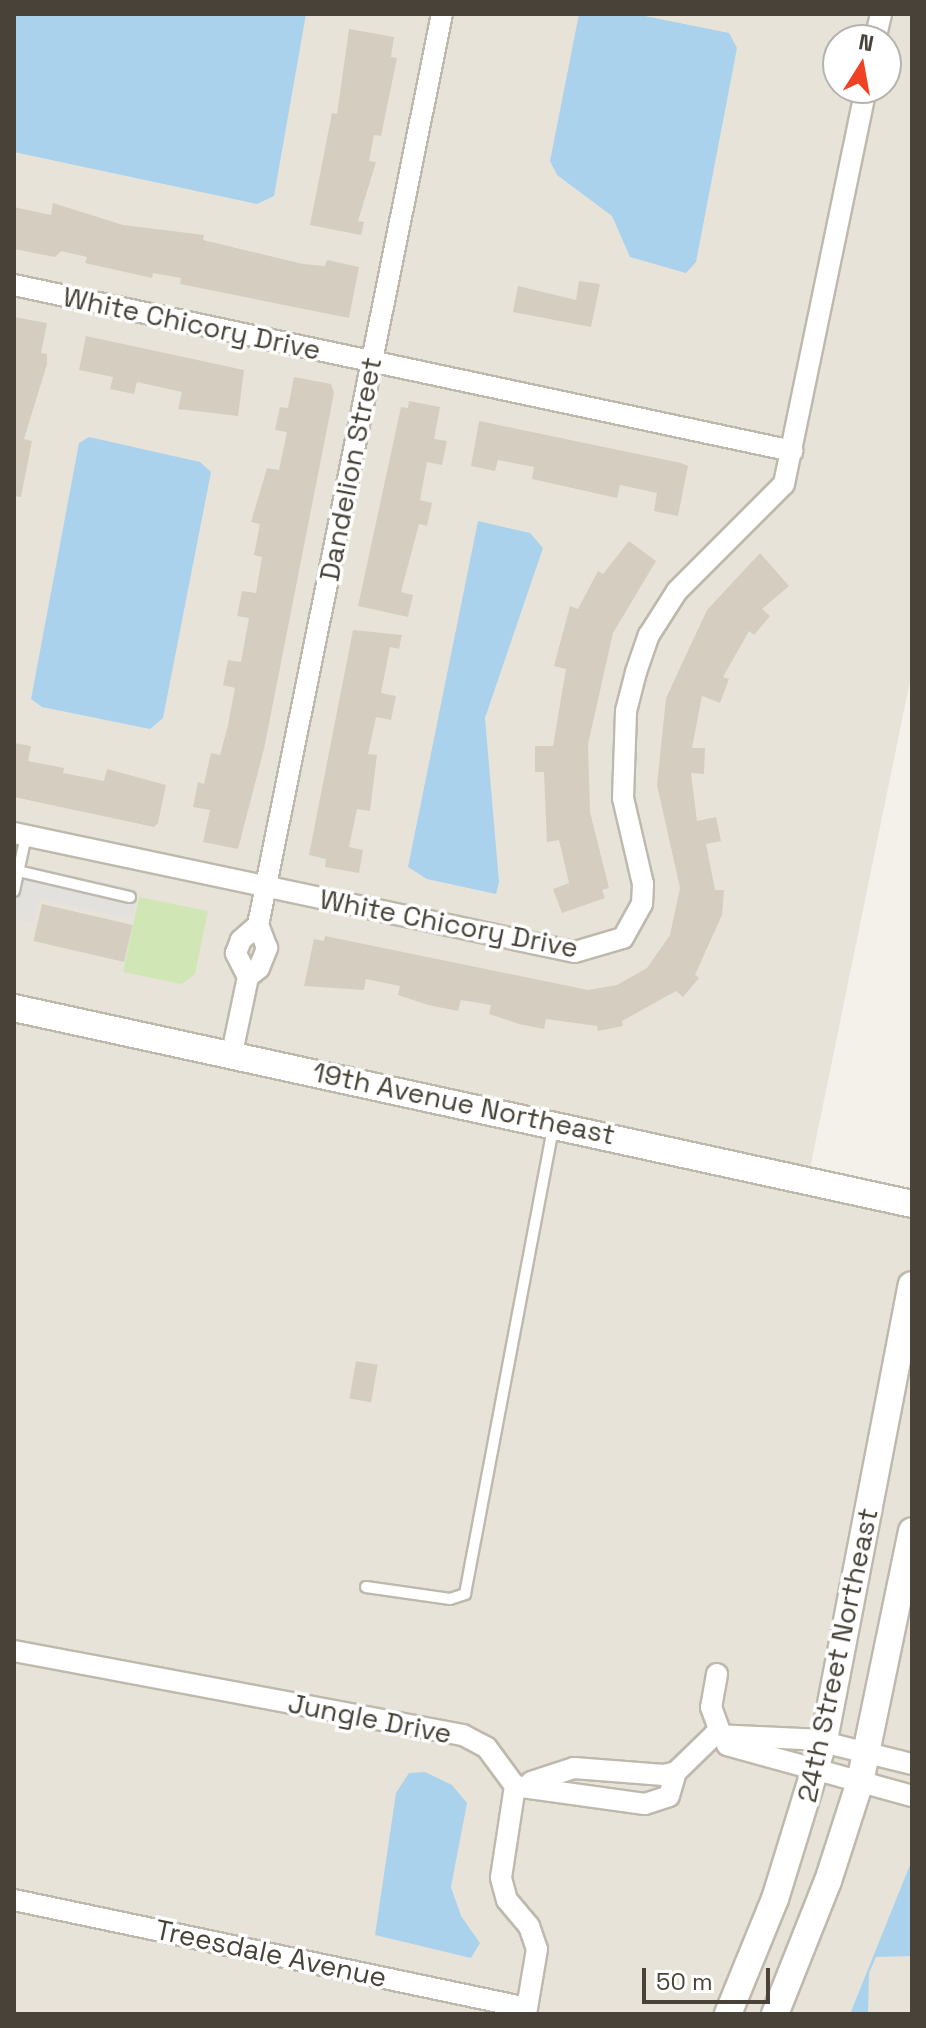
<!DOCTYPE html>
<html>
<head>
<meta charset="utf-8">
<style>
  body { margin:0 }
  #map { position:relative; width:926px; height:2028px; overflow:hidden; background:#f4f1ea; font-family:"Space Grotesk",sans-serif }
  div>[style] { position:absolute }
  .residential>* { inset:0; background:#e8e3d8 }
  .green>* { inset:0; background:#d0e6b5 }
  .parking>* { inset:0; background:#e3e1de }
  .water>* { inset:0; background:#aad2ed }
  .building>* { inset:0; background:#d5cdc0; transform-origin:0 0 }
  .roads { filter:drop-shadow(2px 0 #bfb9ad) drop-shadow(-2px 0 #bfb9ad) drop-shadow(0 2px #bfb9ad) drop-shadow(0 -2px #bfb9ad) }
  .service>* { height:10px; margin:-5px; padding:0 5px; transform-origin:5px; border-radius:5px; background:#fff }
  .minor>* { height:20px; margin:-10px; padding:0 10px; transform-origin:10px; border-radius:10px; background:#fff }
  .tertiary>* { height:26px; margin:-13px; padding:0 13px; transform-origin:13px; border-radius:13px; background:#fff }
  span { translate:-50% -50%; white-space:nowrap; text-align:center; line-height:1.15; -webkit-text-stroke:7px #fff; paint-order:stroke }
  .street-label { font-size:28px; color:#484238 }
  .frame { position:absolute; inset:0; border:16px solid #484238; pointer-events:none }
  .north { position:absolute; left:822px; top:24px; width:80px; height:80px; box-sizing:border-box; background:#fff; border:2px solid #b6b3af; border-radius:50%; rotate:11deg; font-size:22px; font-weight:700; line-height:32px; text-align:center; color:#484238 }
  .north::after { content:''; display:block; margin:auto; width:28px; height:36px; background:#f04125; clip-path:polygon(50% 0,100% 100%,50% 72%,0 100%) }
  .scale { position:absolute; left:642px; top:1968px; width:128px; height:36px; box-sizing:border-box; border:4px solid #484238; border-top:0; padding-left:10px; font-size:24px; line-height:28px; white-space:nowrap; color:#484238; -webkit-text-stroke:6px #fff; paint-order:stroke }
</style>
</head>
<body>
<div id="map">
  <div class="residential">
    <div style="clip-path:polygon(evenodd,14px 14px,912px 14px,912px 671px,805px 1193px,912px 1217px,912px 2014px,14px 2014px,14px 14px,838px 40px,886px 40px,886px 88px,838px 88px,838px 40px)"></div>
  </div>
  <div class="green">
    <div style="clip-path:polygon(139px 897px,208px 911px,195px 974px,182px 984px,123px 972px)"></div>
  </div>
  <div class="parking">
    <div style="clip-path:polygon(14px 863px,138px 889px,132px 919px,39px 900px,33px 923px,14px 919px)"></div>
  </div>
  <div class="water">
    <div style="clip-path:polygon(14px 14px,306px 14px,274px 196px,257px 204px,14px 152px)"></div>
    <div style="clip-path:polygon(579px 14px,635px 14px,729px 33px,737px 48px,696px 262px,686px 273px,630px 257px,612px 216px,557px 175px,550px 161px)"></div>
    <div style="clip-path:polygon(89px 437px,200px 462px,211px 472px,163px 718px,150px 729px,42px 707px,31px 699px,79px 443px)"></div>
    <div style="clip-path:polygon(478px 521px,530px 533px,543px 548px,485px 718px,499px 882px,496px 894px,427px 879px,408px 867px)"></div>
    <div style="clip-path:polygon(425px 1772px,452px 1785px,467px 1803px,451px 1887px,461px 1916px,480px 1943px,471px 1958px,375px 1935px,396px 1793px,409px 1773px)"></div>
    <div style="clip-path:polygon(912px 1860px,912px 1956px,876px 1957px,869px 1973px,868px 2014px,850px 2014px)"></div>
  </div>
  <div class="building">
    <div style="clip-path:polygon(349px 29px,394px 37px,391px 57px,397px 58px,381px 136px,374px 135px,369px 161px,376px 162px,358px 221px,364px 222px,361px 235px,310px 225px,332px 113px,337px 114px)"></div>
    <div style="clip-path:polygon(53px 203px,123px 225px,204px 235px,203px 240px,303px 264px,325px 266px,327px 260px,359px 267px,349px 318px,180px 284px,181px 278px,153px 273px,152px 278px,85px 263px,87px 257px,61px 251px,55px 257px,14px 249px,14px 207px,51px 215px)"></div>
    <div style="clip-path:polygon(579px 281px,600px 284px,591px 327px,513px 312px,518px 286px,576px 300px)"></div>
    <div style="clip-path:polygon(14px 317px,47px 323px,41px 353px,47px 354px,47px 364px,24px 439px,32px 441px,21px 497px,14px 496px)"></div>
    <div style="clip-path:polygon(86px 336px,244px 370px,238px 416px,178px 409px,182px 392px,137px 382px,134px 394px,110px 389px,113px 377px,79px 370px)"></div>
    <div style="clip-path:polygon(294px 377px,331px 384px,334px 393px,264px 749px,238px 849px,203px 842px,210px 810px,193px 807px,198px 782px,204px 784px,211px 753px,220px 755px,228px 725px,235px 688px,223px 685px,228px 660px,241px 662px,249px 618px,237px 616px,242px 591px,256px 593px,262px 557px,254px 555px,260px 524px,251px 522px,267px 468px,279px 470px,287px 432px,275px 430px,280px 407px,288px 408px)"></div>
    <div style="clip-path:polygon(409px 401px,440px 407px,434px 439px,447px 441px,442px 465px,427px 462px,420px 500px,432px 503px,427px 526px,419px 524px,401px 592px,413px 595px,408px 617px,358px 606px,401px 407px,408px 408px)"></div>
    <div style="clip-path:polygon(479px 421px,681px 463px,688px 466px,678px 516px,654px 511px,657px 493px,620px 485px,617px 498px,532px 479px,534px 467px,498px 460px,495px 471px,471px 466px)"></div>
    <div style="clip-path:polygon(629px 541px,656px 561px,613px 633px,588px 744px,590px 812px,609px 888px,602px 890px,605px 898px,562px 913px,553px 889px,569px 883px,559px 840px,547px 842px,544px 772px,535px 772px,535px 746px,553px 746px,566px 669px,554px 666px,570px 606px,578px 609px,598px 571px,603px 574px)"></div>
    <div style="clip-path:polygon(760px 553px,789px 586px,762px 609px,770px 616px,754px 635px,749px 631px,723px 677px,729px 679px,720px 703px,702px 696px,692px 748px,705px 748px,704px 774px,691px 773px,697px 821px,716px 817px,721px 841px,706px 844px,715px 890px,724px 890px,722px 915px,695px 975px,699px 978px,683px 997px,676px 991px,622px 1021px,623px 1026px,598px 1031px,597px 1026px,546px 1019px,544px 1029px,519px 1024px,489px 1014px,491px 1005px,461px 1000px,458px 1011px,428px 1005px,398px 995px,400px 986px,366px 979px,364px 990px,304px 986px,314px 939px,324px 941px,325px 936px,588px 990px,617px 985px,647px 968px,670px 935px,680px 888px,657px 785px,666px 698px,707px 610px)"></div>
    <div style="clip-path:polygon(353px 630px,402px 635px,399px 649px,390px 647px,381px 693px,396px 696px,391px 720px,376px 717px,368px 754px,377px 755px,370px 811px,357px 809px,349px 847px,363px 850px,359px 873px,325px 867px,326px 859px,309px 855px)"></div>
    <div style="clip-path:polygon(14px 743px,31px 746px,28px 761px,64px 768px,63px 773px,104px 781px,107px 769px,166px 785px,158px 823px,154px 827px,14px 797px)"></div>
    <div style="left:42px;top:904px;width:93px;height:38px;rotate:13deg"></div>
    <div style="left:356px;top:1361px;width:22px;height:38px;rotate:10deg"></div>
  </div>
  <div class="roads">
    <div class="service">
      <div style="left:18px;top:871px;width:115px;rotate:13.1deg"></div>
      <div style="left:14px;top:891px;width:56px;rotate:-77.7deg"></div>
      <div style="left:366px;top:1587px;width:85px;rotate:8.1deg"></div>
      <div style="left:450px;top:1599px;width:16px;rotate:-18deg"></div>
      <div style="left:465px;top:1594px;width:474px;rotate:-79.3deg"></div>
    </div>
    <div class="minor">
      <div style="left:875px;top:40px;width:27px;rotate:-77deg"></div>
      <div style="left:14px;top:285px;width:796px;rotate:12.04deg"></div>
      <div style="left:14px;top:833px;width:573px;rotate:11.98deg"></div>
      <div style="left:575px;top:952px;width:50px;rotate:-16.3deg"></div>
      <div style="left:623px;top:938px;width:39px;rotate:-61deg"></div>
      <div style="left:642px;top:904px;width:20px;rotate:-87deg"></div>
      <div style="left:643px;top:884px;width:88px;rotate:-103.1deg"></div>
      <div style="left:623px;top:798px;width:87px;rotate:-88deg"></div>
      <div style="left:626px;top:711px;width:40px;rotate:-75.6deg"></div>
      <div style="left:636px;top:672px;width:39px;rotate:-71deg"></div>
      <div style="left:649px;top:635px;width:52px;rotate:-57.5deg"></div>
      <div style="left:677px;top:591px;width:151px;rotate:-45deg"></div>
      <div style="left:784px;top:484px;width:404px;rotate:-78.3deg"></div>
      <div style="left:248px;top:977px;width:27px;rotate:-117deg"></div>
      <div style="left:236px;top:953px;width:14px;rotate:-69deg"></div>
      <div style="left:241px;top:940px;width:23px;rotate:-41deg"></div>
      <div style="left:232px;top:1053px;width:78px;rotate:-78.1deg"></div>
      <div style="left:248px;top:977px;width:14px;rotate:-39deg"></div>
      <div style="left:259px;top:968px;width:22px;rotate:-68deg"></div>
      <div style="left:267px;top:948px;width:25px;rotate:-111deg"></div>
      <div style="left:258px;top:925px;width:929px;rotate:-78.58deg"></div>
      <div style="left:14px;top:1651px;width:457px;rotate:10.6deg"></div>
      <div style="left:463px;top:1735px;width:27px;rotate:28deg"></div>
      <div style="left:487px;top:1748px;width:47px;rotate:53.6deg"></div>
      <div style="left:515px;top:1786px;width:93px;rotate:98.7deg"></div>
      <div style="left:501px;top:1878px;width:23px;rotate:75deg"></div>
      <div style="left:507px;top:1900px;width:34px;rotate:50deg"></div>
      <div style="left:529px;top:1926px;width:24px;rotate:71deg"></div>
      <div style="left:537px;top:1949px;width:66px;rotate:99.6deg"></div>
      <div style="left:717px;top:1674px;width:34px;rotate:100deg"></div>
      <div style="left:711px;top:1707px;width:29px;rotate:70deg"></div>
      <div style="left:823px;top:1742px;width:92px;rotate:13.9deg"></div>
      <div style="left:727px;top:1745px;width:192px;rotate:15.4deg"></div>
      <div style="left:531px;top:1782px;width:45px;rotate:-18deg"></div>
      <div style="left:574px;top:1768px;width:90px;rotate:4.4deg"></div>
      <div style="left:664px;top:1775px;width:12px;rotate:-14deg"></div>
      <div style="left:515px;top:1786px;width:131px;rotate:7.9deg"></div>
      <div style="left:645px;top:1804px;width:25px;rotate:-18deg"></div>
      <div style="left:669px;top:1796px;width:25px;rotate:-74deg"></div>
      <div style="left:676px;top:1772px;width:53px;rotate:-44.2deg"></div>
      <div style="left:714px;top:1735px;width:110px;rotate:2.6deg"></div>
      <div style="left:14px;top:1900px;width:524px;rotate:11.89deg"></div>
    </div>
    <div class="tertiary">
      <div style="left:14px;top:1008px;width:919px;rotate:12.31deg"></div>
      <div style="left:728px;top:2014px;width:124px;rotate:-67.8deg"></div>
      <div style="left:775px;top:1899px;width:166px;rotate:-72.9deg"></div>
      <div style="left:824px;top:1740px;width:463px;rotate:-79.1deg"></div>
      <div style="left:775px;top:2014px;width:143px;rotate:-68.3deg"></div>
      <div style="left:828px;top:1881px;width:104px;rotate:-72.1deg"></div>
      <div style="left:860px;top:1782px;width:256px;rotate:-78.3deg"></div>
    </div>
  </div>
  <div class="street-label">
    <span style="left:192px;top:323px;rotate:12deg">White Chicory Drive</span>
    <span style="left:350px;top:469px;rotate:-79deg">Dandelion Street</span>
    <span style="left:449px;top:923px;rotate:11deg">White Chicory Drive</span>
    <span style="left:464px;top:1103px;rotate:12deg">19th Avenue Northeast</span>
    <span style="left:837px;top:1655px;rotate:-78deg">24th Street Northeast</span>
    <span style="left:370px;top:1718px;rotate:11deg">Jungle Drive</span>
    <span style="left:271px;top:1953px;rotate:12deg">Treesdale Avenue</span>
  </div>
  <div class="frame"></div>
  <div class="north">N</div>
  <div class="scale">50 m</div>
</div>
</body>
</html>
